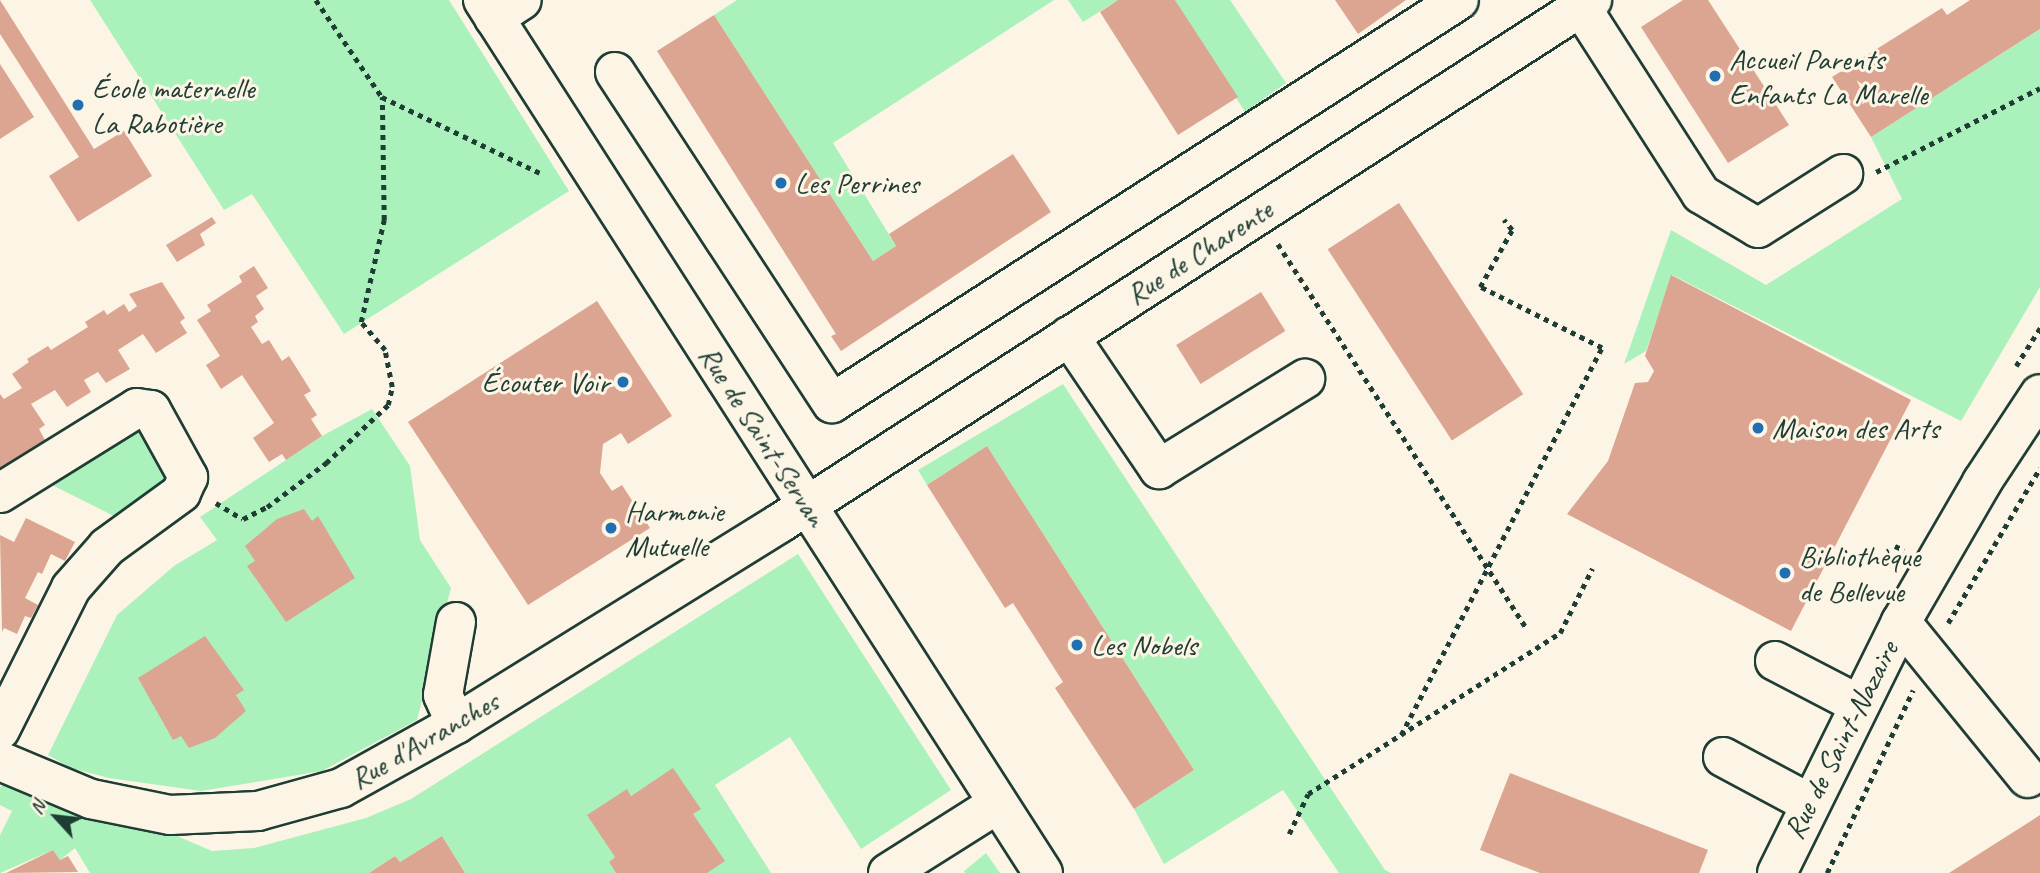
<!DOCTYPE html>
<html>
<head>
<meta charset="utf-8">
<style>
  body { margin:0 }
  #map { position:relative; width:2040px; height:873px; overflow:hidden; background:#fcf5e5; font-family:Caveat,sans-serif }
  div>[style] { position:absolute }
  .green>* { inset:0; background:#abf1bc }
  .building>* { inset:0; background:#dba591; transform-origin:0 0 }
  .path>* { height:4.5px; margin-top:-2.25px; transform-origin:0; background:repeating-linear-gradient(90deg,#1f3d34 0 5px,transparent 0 10px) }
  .roads { filter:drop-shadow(2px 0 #1f3d34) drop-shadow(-2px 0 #1f3d34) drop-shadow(0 2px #1f3d34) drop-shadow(0 -2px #1f3d34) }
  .minor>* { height:38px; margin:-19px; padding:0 19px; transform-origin:19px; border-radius:19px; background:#fcf5e5 }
  .major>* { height:38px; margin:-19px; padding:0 19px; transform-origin:19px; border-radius:19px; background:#fcf5e5 }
  .dots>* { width:19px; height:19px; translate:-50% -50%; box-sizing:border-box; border:4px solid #fcf5e5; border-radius:50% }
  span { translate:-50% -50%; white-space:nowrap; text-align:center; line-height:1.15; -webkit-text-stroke:6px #fcf5e5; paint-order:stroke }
  .poi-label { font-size:30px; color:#1f3d34 }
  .left { translate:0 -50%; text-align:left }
  .right { translate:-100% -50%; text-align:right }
  .street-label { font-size:30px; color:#1f3d34 }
  .north { position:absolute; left:21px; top:782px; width:70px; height:70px; -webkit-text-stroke:5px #fcf5e5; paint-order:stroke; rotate:297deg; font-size:19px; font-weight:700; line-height:28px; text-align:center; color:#1f3d34 }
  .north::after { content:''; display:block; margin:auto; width:24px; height:32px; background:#1f3d34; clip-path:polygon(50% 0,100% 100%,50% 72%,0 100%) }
</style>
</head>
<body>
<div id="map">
  <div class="green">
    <div style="clip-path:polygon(90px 0,449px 0,569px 191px,344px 334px,252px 194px,224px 210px)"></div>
    <div style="clip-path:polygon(737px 0,1054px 0,833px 143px,896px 246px,873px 261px,714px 15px)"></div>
    <div style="clip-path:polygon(1068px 0,1118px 0,1083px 22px)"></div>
    <div style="clip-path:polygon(1175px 0,1230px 0,1286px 83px,1245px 112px)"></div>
    <div style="clip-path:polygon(2040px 29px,2040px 287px,1961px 421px,1672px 275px,1646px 351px,1624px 364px,1671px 230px,1766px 285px,1902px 199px,1871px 137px)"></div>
    <div style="clip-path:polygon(1063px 384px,1385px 870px,1391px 873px,1339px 873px,1283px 790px,1164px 864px,1134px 809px,1194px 770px,987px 446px,927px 485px,918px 470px)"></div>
    <div style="clip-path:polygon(372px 409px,410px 466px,420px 540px,451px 588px,417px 720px,322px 771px,201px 791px,109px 778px,71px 768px,48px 755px,117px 615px,174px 566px,217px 540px,200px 517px,322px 436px)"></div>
    <div style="clip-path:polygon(138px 427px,173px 481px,118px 518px,52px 485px)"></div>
    <div style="clip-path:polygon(798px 554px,951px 790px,861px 849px,790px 737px,715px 785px,771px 873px,707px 873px,693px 814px,700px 809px,673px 769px,631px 796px,627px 790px,615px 857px,609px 862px,616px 873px,465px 873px,442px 836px,400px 862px,395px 856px,369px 873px,90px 873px,75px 848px,60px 860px,53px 850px,0 873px,0 835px,12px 811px,0 805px,0 787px,5px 784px,54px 807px,170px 833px,212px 851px,254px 848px,366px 818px,411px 799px)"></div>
    <div style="clip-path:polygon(986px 853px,1000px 873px,965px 873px,964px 871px)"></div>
  </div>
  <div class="building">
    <div style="clip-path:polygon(0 0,94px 149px,124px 131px,152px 176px,78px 222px,49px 176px,79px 157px,0 34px)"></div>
    <div style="clip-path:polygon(1118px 0,1175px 0,1238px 97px,1178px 135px,1100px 12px)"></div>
    <div style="clip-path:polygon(1335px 0,1406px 0,1358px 34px)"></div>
    <div style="clip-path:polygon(1683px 0,1708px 0,1789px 125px,1728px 163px,1641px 27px)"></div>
    <div style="clip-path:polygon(1970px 0,2040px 0,2040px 29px,1871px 137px,1832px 77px,1942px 8px,1947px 15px)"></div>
    <div style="clip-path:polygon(714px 15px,873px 261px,896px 246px,889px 234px,1013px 154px,1051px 212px,841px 351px,831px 336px,836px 334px,657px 51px)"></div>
    <div style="clip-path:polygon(0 64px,34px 117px,0 139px)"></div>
    <div style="left:1399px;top:203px;width:228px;height:85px;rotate:57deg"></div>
    <div style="clip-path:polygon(212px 217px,216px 223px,200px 234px,205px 245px,177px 262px,166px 245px)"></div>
    <div style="clip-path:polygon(254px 266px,268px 288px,256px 296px,264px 309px,255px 316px,258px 322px,251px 327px,262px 344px,269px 340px,282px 361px,289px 356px,311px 391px,304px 395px,317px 415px,311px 419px,322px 436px,286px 460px,282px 454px,269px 462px,253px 438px,274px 423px,242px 375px,221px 389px,206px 365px,220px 356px,197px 320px,211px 311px,207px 305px,242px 282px,239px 276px)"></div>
    <div style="clip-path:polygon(1671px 275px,1911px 400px,1791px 631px,1567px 514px,1608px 461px,1635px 383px,1648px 382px,1654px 371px,1645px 356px)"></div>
    <div style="clip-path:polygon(162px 282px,185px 318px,180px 322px,187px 333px,156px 353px,143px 334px,118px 350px,130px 369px,106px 383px,98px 372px,84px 380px,91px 392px,67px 407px,55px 390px,31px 404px,45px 425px,39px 429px,46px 442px,0 472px,0 394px,4px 399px,22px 388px,12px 374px,29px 362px,27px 359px,48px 346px,51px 350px,88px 327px,85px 322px,104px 310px,107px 315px,124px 304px,129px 312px,137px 306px,129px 294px)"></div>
    <div style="left:1261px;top:292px;width:46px;height:100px;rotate:58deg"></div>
    <div style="clip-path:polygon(597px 301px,672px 416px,628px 444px,621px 433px,603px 444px,600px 473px,612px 491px,622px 485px,650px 528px,528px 605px,408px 422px)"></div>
    <div style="clip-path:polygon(987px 446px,1194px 770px,1134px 809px,1055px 688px,1063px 682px,1013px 603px,1005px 608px,927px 485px)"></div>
    <div style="clip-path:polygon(304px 509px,312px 521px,318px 516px,355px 578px,286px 622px,247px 566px,255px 561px,245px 546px,277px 519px)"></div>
    <div style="clip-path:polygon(26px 518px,75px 542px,65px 561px,51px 554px,42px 574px,38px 572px,25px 598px,38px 605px,31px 618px,25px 616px,17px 634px,4px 628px,2px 632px,0 535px,14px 542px)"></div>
    <div style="clip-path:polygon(205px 636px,244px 690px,236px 695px,246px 711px,215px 738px,189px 748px,181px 736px,173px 740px,138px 678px)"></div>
    <div style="clip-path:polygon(673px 768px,701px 809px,693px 814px,725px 861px,707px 873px,616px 873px,609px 862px,615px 857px,587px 815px,627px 789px,631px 796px)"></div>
    <div style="clip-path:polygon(1510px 773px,1708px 850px,1699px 873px,1540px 873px,1480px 850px)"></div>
    <div style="clip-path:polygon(2040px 815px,2040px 873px,1949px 873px,2023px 826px)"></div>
    <div style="clip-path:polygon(442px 836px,465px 873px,369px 873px,395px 856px,400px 862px)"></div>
    <div style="clip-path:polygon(53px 850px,60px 860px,68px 856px,78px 872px,6px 873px)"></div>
  </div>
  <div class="path">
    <div style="left:316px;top:0;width:117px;rotate:55.8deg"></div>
    <div style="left:382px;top:97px;width:175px;rotate:25.7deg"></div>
    <div style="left:1876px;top:172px;width:184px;rotate:-27.1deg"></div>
    <div style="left:1278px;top:244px;width:457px;rotate:57.1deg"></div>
    <div style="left:2016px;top:366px;width:45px;rotate:-57.7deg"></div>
    <div style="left:216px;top:503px;width:31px;rotate:31deg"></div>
    <div style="left:243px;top:519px;width:27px;rotate:-27deg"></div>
    <div style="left:267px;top:507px;width:74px;rotate:-36.7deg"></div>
    <div style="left:326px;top:463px;width:85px;rotate:-43.1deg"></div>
    <div style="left:388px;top:405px;width:18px;rotate:-77deg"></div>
    <div style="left:392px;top:387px;width:38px;rotate:-101deg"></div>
    <div style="left:385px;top:350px;width:37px;rotate:-131deg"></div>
    <div style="left:361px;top:322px;width:105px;rotate:-77.3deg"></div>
    <div style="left:384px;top:220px;width:123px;rotate:-90.9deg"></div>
    <div style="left:1895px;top:546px;width:10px;rotate:24deg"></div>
    <div style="left:1948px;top:623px;width:180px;rotate:-59.3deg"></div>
    <div style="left:1401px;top:735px;width:436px;rotate:-62.6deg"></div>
    <div style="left:1602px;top:348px;width:136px;rotate:-153.4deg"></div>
    <div style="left:1480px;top:287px;width:65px;rotate:-60.7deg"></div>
    <div style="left:1512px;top:230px;width:13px;rotate:-129deg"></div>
    <div style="left:1289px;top:834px;width:44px;rotate:-64.6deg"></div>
    <div style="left:1308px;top:794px;width:299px;rotate:-32.6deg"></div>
    <div style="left:1560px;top:633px;width:72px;rotate:-63.4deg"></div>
    <div style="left:1827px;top:873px;width:202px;rotate:-64.8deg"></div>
  </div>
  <div class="roads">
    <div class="minor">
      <div style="left:483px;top:0;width:1037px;rotate:57.32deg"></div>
      <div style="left:1581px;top:7px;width:222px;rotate:57.3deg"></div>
      <div style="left:1701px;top:194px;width:66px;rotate:30.8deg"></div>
      <div style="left:1758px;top:228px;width:101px;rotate:-32.4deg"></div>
      <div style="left:494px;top:18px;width:33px;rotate:-33deg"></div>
      <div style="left:615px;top:72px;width:396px;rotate:56.8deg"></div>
      <div style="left:832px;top:403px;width:745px;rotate:-32.73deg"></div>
      <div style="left:1069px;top:336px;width:161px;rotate:55.9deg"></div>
      <div style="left:1159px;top:469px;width:172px;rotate:-31.7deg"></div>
      <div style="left:0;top:493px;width:161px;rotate:-31.8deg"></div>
      <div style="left:137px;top:408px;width:14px;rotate:8deg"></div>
      <div style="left:151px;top:410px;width:77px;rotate:61.1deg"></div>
      <div style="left:188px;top:477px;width:17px;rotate:114deg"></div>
      <div style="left:181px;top:493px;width:92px;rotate:143.9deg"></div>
      <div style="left:107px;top:547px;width:55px;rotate:131.3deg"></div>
      <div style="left:71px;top:588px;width:159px;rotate:116.6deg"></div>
      <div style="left:456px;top:622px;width:74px;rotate:100.1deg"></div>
      <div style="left:443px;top:695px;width:32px;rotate:66deg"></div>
      <div style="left:1901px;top:622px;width:201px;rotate:50.9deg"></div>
      <div style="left:1775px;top:661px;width:93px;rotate:27.4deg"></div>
      <div style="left:1723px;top:757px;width:98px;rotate:28.1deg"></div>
      <div style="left:0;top:761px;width:99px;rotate:22.7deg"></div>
      <div style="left:91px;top:799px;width:81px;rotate:11.4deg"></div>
      <div style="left:170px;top:815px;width:88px;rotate:-2.6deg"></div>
      <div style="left:258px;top:811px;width:86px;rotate:-15.5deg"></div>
      <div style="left:341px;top:788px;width:132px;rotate:-29.1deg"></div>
      <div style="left:456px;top:724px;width:381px;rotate:-31.8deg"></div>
      <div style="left:780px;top:523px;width:966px;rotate:-32.79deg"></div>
      <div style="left:888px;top:873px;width:129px;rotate:-32.3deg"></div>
    </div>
    <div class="major">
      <div style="left:1777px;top:873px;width:280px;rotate:-63.7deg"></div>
      <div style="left:1901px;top:622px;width:162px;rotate:-59.9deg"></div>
      <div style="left:1982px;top:482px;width:105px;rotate:-56.6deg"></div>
    </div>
  </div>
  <div class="dots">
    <div style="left:1715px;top:76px;background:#1f6fb2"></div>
    <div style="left:78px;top:105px;background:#1f6fb2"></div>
    <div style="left:781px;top:183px;background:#1f6fb2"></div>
    <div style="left:623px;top:382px;background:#1f6fb2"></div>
    <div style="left:1758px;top:428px;background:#1f6fb2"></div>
    <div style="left:611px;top:528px;background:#1f6fb2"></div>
    <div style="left:1785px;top:573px;background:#1f6fb2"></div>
    <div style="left:1077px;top:645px;background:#1f6fb2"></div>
  </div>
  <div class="poi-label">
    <span class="left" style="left:1729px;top:76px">Accueil Parents<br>Enfants La Marelle</span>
    <span class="left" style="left:92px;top:105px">École maternelle<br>La Rabotière</span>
    <span class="left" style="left:795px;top:183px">Les Perrines</span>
    <span class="right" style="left:609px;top:382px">Écouter Voir</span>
    <span class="left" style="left:1772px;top:428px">Maison des Arts</span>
    <span class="left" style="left:625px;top:528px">Harmonie<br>Mutuelle</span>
    <span class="left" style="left:1799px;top:573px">Bibliothèque<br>de Bellevue</span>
    <span class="left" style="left:1091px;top:645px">Les Nobels</span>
  </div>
  <div class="street-label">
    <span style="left:1199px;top:252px;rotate:-33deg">Rue de Charente</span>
    <span style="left:763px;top:436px;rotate:57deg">Rue de Saint-Servan</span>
    <span style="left:424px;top:740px;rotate:-30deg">Rue d'Avranches</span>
    <span style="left:1841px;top:740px;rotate:-63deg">Rue de Saint-Nazaire</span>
  </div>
  <div class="north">N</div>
</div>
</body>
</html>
